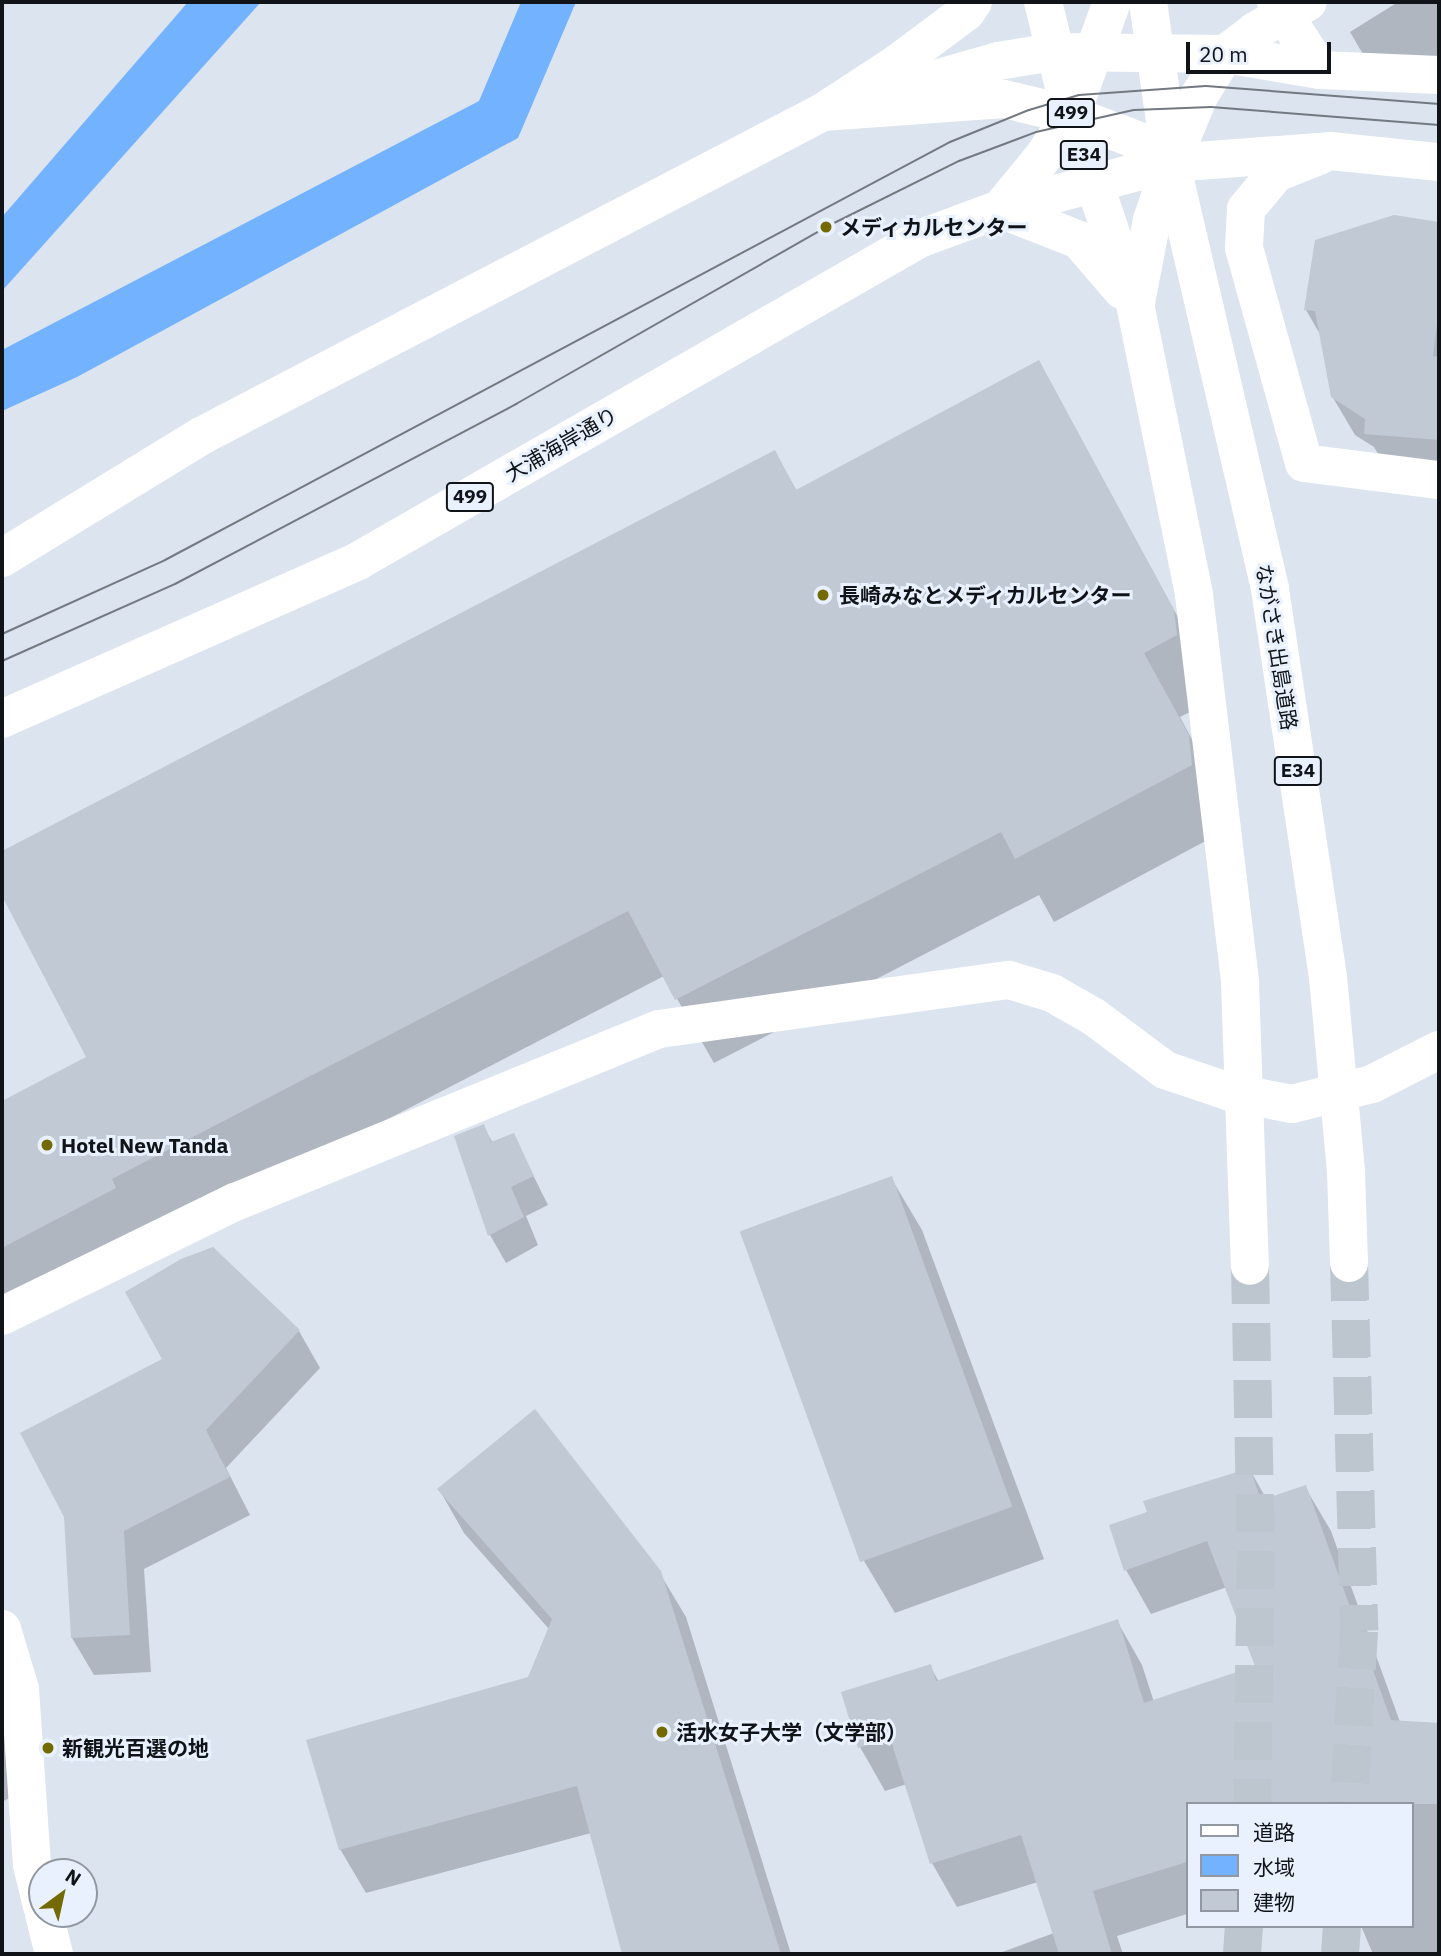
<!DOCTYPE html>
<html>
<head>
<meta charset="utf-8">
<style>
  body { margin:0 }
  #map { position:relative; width:1441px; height:1956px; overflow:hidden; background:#dbe4ef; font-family:"IBM Plex Sans","Noto Sans JP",sans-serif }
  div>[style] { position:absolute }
  .water>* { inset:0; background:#73b2fe }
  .shadow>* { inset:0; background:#0003 }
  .building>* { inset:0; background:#c0c9d4; transform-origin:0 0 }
  .motorway-tunnel>* { height:38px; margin-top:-19px; transform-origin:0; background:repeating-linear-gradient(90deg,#bdc5cf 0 38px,transparent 0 57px) }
  .minor>* { height:38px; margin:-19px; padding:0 19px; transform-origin:19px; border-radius:19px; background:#fff }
  .tertiary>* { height:38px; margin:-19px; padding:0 19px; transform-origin:19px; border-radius:19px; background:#fff }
  .trunk>* { height:38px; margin:-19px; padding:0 19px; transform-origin:19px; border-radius:19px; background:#fff }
  .motorway>* { height:38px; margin:-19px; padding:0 19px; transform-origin:19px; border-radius:19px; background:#fff }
  .tram>* { height:2px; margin:-1px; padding:0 1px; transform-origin:1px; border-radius:1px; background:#737980 }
  .dots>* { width:19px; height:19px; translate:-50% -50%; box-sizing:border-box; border:4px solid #e8f1fd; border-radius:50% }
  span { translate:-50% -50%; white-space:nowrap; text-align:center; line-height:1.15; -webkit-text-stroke:6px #e8f1fd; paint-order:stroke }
  .shield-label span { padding:2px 5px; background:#e8f1fd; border:2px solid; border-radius:5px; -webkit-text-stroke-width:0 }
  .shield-label { font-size:19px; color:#101317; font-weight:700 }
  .poi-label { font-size:21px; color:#101317; font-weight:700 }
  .left { translate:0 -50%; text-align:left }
  .street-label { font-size:21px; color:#101317 }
  .frame { position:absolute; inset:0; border:4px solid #101317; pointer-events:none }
  .legend { position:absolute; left:1186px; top:1802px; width:228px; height:126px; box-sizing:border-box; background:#e8f1fd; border:2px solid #9298a1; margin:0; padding:9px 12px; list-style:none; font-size:21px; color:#101317 }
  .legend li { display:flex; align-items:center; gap:14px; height:35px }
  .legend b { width:35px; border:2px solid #9298a1 }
  .north { position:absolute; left:28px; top:1858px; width:70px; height:70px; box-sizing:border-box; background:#e8f1fd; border:2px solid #9298a1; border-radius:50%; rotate:33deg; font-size:19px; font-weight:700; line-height:28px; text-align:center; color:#101317 }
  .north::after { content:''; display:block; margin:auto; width:24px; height:32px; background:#736a03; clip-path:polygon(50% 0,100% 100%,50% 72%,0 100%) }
  .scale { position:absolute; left:1186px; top:42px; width:145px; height:32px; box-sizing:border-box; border:4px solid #101317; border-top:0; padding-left:9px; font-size:21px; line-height:24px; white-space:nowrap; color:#101317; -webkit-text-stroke:5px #e8f1fd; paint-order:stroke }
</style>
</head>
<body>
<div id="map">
  <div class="water">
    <div style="clip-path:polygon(188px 2px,261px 2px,2px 291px,2px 217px)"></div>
    <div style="clip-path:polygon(521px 2px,576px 2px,518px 138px,77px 377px,2px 411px,2px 350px,479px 101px)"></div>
  </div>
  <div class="shadow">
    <div style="clip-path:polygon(1398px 2px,1439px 2px,1439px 77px,1374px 73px,1350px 32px)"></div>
    <div style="clip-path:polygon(1394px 217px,1439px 224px,1439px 476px,1388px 471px,1374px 447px,1355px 435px,1332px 396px,1321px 336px,1306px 310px)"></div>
    <div style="clip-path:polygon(1039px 362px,1210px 676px,1213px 700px,1180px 717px,1225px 801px,1228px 829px,1054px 922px,1039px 895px,714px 1063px,664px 976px,147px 1244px,2px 1331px,2px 1103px,88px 1057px,2px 892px,2px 853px,775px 453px,797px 491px)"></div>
    <div style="clip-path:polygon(483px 1126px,493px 1143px,513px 1135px,548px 1205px,526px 1216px,538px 1245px,506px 1263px,490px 1235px,456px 1137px)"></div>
    <div style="clip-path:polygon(891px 1178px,922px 1230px,1044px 1559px,895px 1613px,864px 1561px)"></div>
    <div style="clip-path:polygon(299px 1331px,320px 1368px,226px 1468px,250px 1515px,144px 1569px,151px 1672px,94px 1675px,72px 1638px,65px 1516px)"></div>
    <div style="clip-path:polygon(1250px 1470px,1267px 1500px,1305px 1487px,1331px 1531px,1400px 1722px,1439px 1725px,1439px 1954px,1373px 1954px,1361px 1926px,1411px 1926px,1411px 1804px,1187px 1804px,1187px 1914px,1117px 1936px,1123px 1954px,997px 1954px,1054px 1933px,1038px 1882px,957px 1907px,932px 1863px,907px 1784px,885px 1791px,860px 1747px,930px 1666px,939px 1682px,1117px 1621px,1142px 1665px,1154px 1702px,1257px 1667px,1227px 1587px,1151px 1614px,1126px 1570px,1111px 1527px)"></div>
    <div style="clip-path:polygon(439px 1489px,659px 1572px,686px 1617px,791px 1954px,623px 1954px,591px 1833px,366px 1893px,340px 1849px,530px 1679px,549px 1629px,464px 1533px)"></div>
    <div style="clip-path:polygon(2px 1729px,8px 1742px,15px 1795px,2px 1802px)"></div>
  </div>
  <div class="building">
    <div style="clip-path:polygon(1394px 215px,1439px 222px,1439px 309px,1433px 356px,1439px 357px,1439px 440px,1364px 434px,1365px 419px,1331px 397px,1315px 311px,1304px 310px,1315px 240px)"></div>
    <div style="clip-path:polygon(1039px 360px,1174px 610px,1177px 635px,1144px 653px,1189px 735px,1192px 765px,1015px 859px,1001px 832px,675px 1000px,628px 911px,112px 1179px,116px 1188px,2px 1248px,2px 1101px,86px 1057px,2px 896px,2px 851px,775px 450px,796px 490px)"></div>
    <div style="clip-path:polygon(484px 1124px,491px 1142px,514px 1133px,534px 1176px,511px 1187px,524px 1217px,488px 1236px,454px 1136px)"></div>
    <div style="left:892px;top:1176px;width:352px;height:162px;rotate:70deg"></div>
    <div style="clip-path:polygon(213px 1247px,300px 1330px,206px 1430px,230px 1477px,124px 1531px,130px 1635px,71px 1638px,64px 1517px,20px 1433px,162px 1359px,125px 1292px,181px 1259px)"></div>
    <div style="clip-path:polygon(535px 1409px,661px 1571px,781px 1954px,622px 1954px,577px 1786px,339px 1850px,306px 1740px,528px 1677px,552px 1619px,437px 1489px)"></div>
    <div style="clip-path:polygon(1250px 1468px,1261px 1500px,1306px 1485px,1391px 1720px,1439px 1723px,1439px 1804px,1187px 1804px,1187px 1862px,1093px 1891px,1112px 1954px,1059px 1954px,1021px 1835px,930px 1864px,890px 1738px,858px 1748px,841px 1692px,931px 1664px,936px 1681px,1118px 1619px,1144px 1703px,1255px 1666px,1207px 1541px,1124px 1571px,1109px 1525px,1147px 1512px,1143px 1501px)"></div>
  </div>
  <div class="motorway-tunnel">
    <div style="left:1349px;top:1263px;width:368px;rotate:88.4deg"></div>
    <div style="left:1359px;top:1631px;width:173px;rotate:93.3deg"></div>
    <div style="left:1250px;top:1266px;width:285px;rotate:88.8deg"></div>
    <div style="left:1256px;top:1551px;width:253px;rotate:90.9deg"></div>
    <div style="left:1242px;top:1954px;width:28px;rotate:-86deg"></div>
    <div style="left:1340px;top:1954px;width:28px;rotate:-86deg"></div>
  </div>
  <div class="minor">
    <div style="left:1225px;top:54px;width:38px;rotate:-37deg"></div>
    <div style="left:1255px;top:31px;width:60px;rotate:-28.7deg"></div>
    <div style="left:1321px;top:155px;width:48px;rotate:158.2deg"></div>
    <div style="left:1276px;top:173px;width:47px;rotate:129.8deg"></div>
    <div style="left:1246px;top:209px;width:39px;rotate:93deg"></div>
    <div style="left:1244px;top:248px;width:223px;rotate:74.4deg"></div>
    <div style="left:1304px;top:463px;width:136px;rotate:7.2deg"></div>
  </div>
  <div class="tertiary">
    <div style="left:1276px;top:2px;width:81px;rotate:57.1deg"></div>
    <div style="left:858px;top:101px;width:146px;rotate:-15.9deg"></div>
    <div style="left:998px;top:61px;width:57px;rotate:-9.1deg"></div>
    <div style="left:1054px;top:52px;width:171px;rotate:0.7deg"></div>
    <div style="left:1225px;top:54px;width:96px;rotate:9.6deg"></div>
    <div style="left:1320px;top:70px;width:119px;rotate:2.4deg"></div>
    <div style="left:1000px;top:209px;width:177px;rotate:-15.1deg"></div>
    <div style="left:1171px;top:163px;width:159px;rotate:-4.3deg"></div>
    <div style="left:1330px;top:151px;width:110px;rotate:5.8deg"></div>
    <div style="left:2px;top:1316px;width:259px;rotate:-26.1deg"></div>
    <div style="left:235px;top:1202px;width:458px;rotate:-22.2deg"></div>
    <div style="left:659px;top:1029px;width:353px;rotate:-8deg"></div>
    <div style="left:1009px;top:980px;width:45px;rotate:16.8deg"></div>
    <div style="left:1052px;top:993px;width:48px;rotate:29.7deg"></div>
    <div style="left:1094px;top:1017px;width:89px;rotate:36.7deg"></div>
    <div style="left:1165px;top:1070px;width:69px;rotate:18.7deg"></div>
    <div style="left:1230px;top:1092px;width:63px;rotate:11deg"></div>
    <div style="left:1292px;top:1104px;width:82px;rotate:-14deg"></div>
    <div style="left:1372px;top:1084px;width:75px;rotate:-26.9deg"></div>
    <div style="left:2px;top:1629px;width:63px;rotate:73.3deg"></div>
    <div style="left:20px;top:1689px;width:176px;rotate:86.1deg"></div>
    <div style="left:32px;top:1865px;width:42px;rotate:76.3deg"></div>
    <div style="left:44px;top:1914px;width:41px;rotate:76deg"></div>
  </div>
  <div class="trunk">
    <div style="left:2px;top:558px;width:236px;rotate:-31.5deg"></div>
    <div style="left:203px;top:435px;width:699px;rotate:-27.52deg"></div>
    <div style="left:823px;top:112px;width:86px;rotate:-33.1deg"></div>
    <div style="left:895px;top:65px;width:89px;rotate:-36.7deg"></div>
    <div style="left:966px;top:12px;width:12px;rotate:-55deg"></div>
    <div style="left:2px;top:719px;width:389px;rotate:-23.9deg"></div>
    <div style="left:358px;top:561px;width:647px;rotate:-29.85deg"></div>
    <div style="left:919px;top:239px;width:86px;rotate:-20.3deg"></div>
    <div style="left:1000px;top:209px;width:67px;rotate:-50.4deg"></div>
    <div style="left:1043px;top:157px;width:50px;rotate:-56.3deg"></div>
    <div style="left:1071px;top:115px;width:120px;rotate:-70.1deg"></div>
  </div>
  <div class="motorway">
    <div style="left:1043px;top:2px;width:116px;rotate:76.1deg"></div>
    <div style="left:1071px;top:115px;width:200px;rotate:71.3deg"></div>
    <div style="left:1135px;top:304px;width:297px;rotate:78.5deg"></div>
    <div style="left:1194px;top:595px;width:391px;rotate:83.2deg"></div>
    <div style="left:1240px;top:983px;width:283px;rotate:88deg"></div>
    <div style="left:1148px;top:2px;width:163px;rotate:81.9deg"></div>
    <div style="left:1171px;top:163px;width:437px;rotate:76.9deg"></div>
    <div style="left:1270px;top:589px;width:392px;rotate:81.5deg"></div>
    <div style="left:1328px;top:977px;width:196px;rotate:84.7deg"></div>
    <div style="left:1346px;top:1172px;width:91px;rotate:88.1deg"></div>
    <div style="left:823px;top:112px;width:181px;rotate:-4.1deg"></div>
    <div style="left:1004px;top:99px;width:69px;rotate:13.4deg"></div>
    <div style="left:1071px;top:115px;width:48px;rotate:20.7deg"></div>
    <div style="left:1116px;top:132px;width:34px;rotate:21deg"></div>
    <div style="left:1148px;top:144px;width:30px;rotate:40deg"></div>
    <div style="left:1000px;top:209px;width:85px;rotate:21.4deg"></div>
    <div style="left:1079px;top:240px;width:66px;rotate:49.3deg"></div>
    <div style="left:1136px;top:302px;width:84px;rotate:-79deg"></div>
    <div style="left:1152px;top:220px;width:60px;rotate:-71.6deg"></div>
    <div style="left:1171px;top:163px;width:73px;rotate:-67.3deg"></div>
    <div style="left:1199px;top:96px;width:49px;rotate:-58.2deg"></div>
  </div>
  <div class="tram">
    <div style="left:2px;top:634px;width:179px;rotate:-24.4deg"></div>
    <div style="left:165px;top:560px;width:889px;rotate:-28.03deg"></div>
    <div style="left:950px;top:142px;width:85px;rotate:-22.1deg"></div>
    <div style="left:1029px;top:110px;width:52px;rotate:-16.7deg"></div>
    <div style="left:1079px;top:95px;width:127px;rotate:-4.1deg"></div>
    <div style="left:1206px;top:86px;width:234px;rotate:4.4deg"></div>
    <div style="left:2px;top:661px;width:189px;rotate:-24deg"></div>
    <div style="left:175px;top:584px;width:386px;rotate:-27.8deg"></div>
    <div style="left:516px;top:404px;width:357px;rotate:-29.7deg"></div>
    <div style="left:826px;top:227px;width:148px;rotate:-26.4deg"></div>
    <div style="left:959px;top:161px;width:82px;rotate:-20.6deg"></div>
    <div style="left:1036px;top:132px;width:100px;rotate:-12.7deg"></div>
    <div style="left:1134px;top:110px;width:77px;rotate:-2.2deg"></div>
    <div style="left:1211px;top:107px;width:229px;rotate:4.5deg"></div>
  </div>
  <div class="dots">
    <div style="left:826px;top:227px;background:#736a03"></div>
    <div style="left:823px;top:595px;background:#736a03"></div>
    <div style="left:47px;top:1145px;background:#736a03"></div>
    <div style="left:662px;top:1732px;background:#736a03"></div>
    <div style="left:48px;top:1748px;background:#736a03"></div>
  </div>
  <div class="shield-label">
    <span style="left:1071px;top:113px">499</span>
    <span style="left:1084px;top:155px">E34</span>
    <span style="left:470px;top:497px">499</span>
    <span style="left:1298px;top:771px">E34</span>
  </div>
  <div class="poi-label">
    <span class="left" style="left:840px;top:227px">メディカルセンター</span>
    <span class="left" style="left:839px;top:595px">長崎みなとメディカルセンター</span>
    <span class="left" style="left:61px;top:1145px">Hotel New Tanda</span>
    <span class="left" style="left:676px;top:1732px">活水女子大学（文学部）</span>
    <span class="left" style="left:62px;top:1748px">新観光百選の地</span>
  </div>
  <div class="street-label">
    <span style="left:561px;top:444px;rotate:-30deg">大浦海岸通り</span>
    <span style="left:1277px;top:647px;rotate:81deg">ながさき出島道路</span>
  </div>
  <div class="frame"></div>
  <ul class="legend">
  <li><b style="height:9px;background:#fff"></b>道路</li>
  <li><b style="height:19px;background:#73b2fe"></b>水域</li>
  <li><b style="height:19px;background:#c0c9d4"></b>建物</li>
  </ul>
  <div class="north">N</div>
  <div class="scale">20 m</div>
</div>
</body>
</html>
